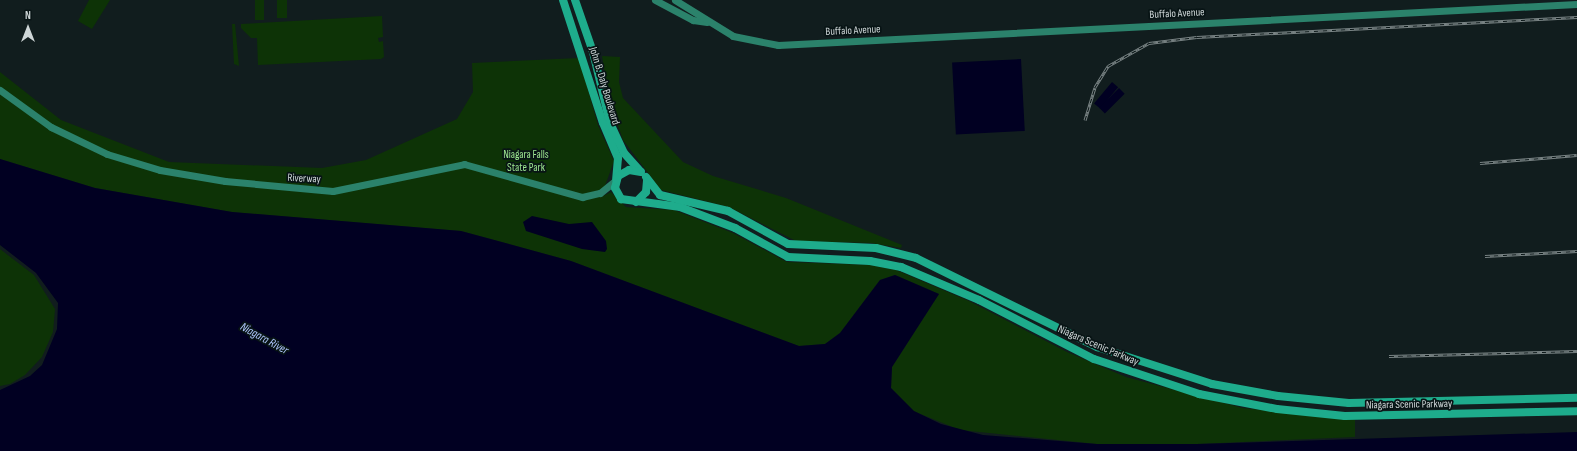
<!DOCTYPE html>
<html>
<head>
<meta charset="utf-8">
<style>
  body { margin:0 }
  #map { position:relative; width:1577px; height:451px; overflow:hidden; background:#111d1e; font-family:"Sofia Sans Condensed",sans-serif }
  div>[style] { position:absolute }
  .green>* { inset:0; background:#0d3306; transform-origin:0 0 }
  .water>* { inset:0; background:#010022; transform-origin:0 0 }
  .secondary>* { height:7px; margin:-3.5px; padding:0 3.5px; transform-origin:3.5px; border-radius:3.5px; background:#2b826b }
  .trunk>* { height:8px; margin:-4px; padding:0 4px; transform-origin:4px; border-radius:4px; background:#1eac8c }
  .rail>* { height:3px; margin-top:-1.5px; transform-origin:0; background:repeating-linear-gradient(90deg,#081415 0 4.5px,#7a8485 0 9px); box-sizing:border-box; border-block:1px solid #7a8485 }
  span { translate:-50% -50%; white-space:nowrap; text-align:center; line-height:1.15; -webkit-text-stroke:3.5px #081415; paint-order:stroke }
  .street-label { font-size:11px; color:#ced6d7 }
  .park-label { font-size:11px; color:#9ee791 }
  .water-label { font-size:12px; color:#adc4fa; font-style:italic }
  .north { position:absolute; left:8px; top:8px; width:40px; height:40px; -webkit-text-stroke:3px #081415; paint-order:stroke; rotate:0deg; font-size:11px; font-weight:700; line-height:16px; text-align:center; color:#ced6d7 }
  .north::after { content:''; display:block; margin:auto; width:14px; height:18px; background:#ced6d7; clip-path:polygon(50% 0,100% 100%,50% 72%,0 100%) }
</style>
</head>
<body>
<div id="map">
  <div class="green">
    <div style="clip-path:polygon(89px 0,110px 0,92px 29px,78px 21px)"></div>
    <div style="left:255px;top:0;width:9px;height:20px"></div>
    <div style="left:277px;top:0;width:10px;height:18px"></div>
    <div style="clip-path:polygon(382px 16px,383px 37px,378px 38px,379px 42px,383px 41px,384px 57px,381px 59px,258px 65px,257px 38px,251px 38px,241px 28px,241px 24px)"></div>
    <div style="clip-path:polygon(232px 24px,235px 24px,239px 66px,234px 64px)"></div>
    <div style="clip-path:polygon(602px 56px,620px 57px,619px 82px,623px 98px,683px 162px,713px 176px,786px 198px,902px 245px,901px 248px,871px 243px,796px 241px,729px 207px,661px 190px,623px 140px,609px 100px)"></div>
    <div style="clip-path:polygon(579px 58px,598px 125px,614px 161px,601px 197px,611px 192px,626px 207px,674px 210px,733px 233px,787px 262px,870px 265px,896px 270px,969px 301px,1067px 352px,1126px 377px,1243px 408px,1355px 420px,1355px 437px,1197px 444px,1097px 444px,960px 430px,913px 411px,891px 388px,892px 367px,939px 294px,895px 275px,880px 280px,840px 333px,825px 344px,799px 346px,571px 261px,461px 231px,232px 212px,95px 188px,0 159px,0 72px,61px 120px,169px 162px,322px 168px,366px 160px,457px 119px,473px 92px,472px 63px)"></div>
    <div style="clip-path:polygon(0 249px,34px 275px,55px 309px,53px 332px,42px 357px,25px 375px,10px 384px,0 386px)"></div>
  </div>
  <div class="water">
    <div style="left:1021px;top:59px;width:72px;height:69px;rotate:87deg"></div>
    <div style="left:1112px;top:82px;width:8px;height:28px;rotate:40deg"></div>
    <div style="left:1119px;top:88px;width:8px;height:28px;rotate:45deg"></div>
    <div style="clip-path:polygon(0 159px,95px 188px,232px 212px,461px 231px,571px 261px,799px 346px,825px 344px,840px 333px,880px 280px,895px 275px,939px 294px,892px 367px,891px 388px,914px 411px,941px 424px,983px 435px,1097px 444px,1197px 444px,1577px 432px,1577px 451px,0 451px,0 390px,30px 376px,42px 365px,57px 329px,58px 303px,36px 273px,0 245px)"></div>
    <div style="clip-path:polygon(532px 216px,569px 224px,592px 222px,606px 241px,607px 249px,605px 252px,582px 249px,526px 231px,523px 222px)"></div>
  </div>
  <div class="secondary">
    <div style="left:655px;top:0;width:43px;rotate:27.8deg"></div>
    <div style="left:693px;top:20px;width:14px;rotate:8deg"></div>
    <div style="left:675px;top:0;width:68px;rotate:31.8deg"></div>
    <div style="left:733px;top:36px;width:46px;rotate:11.3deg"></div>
    <div style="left:778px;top:45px;width:800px;rotate:-2.94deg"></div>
    <div style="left:0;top:90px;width:63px;rotate:36deg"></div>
    <div style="left:51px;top:127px;width:62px;rotate:25.7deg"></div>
    <div style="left:107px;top:154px;width:55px;rotate:16.8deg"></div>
    <div style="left:160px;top:170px;width:66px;rotate:9.6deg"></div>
    <div style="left:225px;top:181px;width:108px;rotate:5.3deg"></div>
    <div style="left:333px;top:191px;width:134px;rotate:-11.6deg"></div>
    <div style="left:464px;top:164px;width:123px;rotate:15.6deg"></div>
    <div style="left:582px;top:197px;width:18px;rotate:-13deg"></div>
    <div style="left:600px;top:193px;width:21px;rotate:-39deg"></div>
  </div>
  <div class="trunk">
    <div style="left:563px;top:0;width:129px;rotate:72deg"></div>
    <div style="left:603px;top:123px;width:38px;rotate:67deg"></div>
    <div style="left:618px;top:158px;width:21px;rotate:95deg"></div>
    <div style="left:575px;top:0;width:55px;rotate:70.9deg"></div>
    <div style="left:593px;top:52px;width:73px;rotate:76.5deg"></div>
    <div style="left:610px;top:123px;width:33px;rotate:65deg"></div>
    <div style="left:624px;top:153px;width:24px;rotate:48deg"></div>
    <div style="left:641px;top:172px;width:12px;rotate:-171deg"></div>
    <div style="left:629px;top:170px;width:13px;rotate:151deg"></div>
    <div style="left:618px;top:176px;width:12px;rotate:104deg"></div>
    <div style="left:615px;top:188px;width:13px;rotate:61deg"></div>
    <div style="left:621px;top:199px;width:60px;rotate:7.7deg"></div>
    <div style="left:680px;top:207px;width:59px;rotate:20.9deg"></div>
    <div style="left:735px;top:228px;width:60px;rotate:28.7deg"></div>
    <div style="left:788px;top:257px;width:82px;rotate:2.8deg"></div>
    <div style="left:870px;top:261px;width:32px;rotate:11deg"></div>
    <div style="left:901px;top:267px;width:85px;rotate:22.9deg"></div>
    <div style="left:979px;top:300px;width:129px;rotate:27.2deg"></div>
    <div style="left:1094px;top:359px;width:111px;rotate:18.4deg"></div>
    <div style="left:1199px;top:394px;width:79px;rotate:10.9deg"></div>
    <div style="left:1277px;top:409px;width:68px;rotate:5.9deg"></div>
    <div style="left:1345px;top:416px;width:232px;rotate:-1.2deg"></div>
    <div style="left:646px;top:177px;width:23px;rotate:52deg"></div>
    <div style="left:660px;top:195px;width:70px;rotate:13.2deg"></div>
    <div style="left:728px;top:211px;width:68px;rotate:28.8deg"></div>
    <div style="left:788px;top:244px;width:88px;rotate:2.6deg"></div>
    <div style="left:876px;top:248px;width:41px;rotate:14deg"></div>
    <div style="left:916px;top:258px;width:202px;rotate:26.2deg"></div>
    <div style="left:1097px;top:347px;width:121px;rotate:17.8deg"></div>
    <div style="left:1212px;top:384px;width:67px;rotate:10.3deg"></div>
    <div style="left:1278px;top:396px;width:71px;rotate:5.6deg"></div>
    <div style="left:1349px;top:403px;width:228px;rotate:-1.3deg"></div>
    <div style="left:636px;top:202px;width:14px;rotate:-45deg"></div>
    <div style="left:646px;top:192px;width:12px;rotate:-85deg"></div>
  </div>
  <div class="rail">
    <div style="left:1085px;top:120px;width:34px;rotate:-73deg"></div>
    <div style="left:1095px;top:87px;width:25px;rotate:-58deg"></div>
    <div style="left:1108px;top:66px;width:47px;rotate:-29.3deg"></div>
    <div style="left:1149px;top:43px;width:48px;rotate:-7.1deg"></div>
    <div style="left:1197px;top:37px;width:381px;rotate:-3deg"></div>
    <div style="left:1480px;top:163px;width:97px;rotate:-4.7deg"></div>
    <div style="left:1485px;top:256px;width:92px;rotate:-3.1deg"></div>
    <div style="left:1389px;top:356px;width:188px;rotate:-1.5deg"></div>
  </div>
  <div class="street-label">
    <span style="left:1177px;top:14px;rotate:-3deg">Buffalo Avenue</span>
    <span style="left:853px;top:31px;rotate:-3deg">Buffalo Avenue</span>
    <span style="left:604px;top:86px;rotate:73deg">John B. Daly Boulevard</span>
    <span style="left:304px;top:179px;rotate:3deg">Riverway</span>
    <span style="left:1098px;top:346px;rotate:23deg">Niagara Scenic Parkway</span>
    <span style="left:1409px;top:405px;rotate:-1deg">Niagara Scenic Parkway</span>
  </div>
  <div class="park-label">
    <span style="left:526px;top:162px">Niagara Falls<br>State Park</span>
  </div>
  <div class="water-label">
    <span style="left:264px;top:339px;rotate:29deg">Niagara River</span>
  </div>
  <div class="north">N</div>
</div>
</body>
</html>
